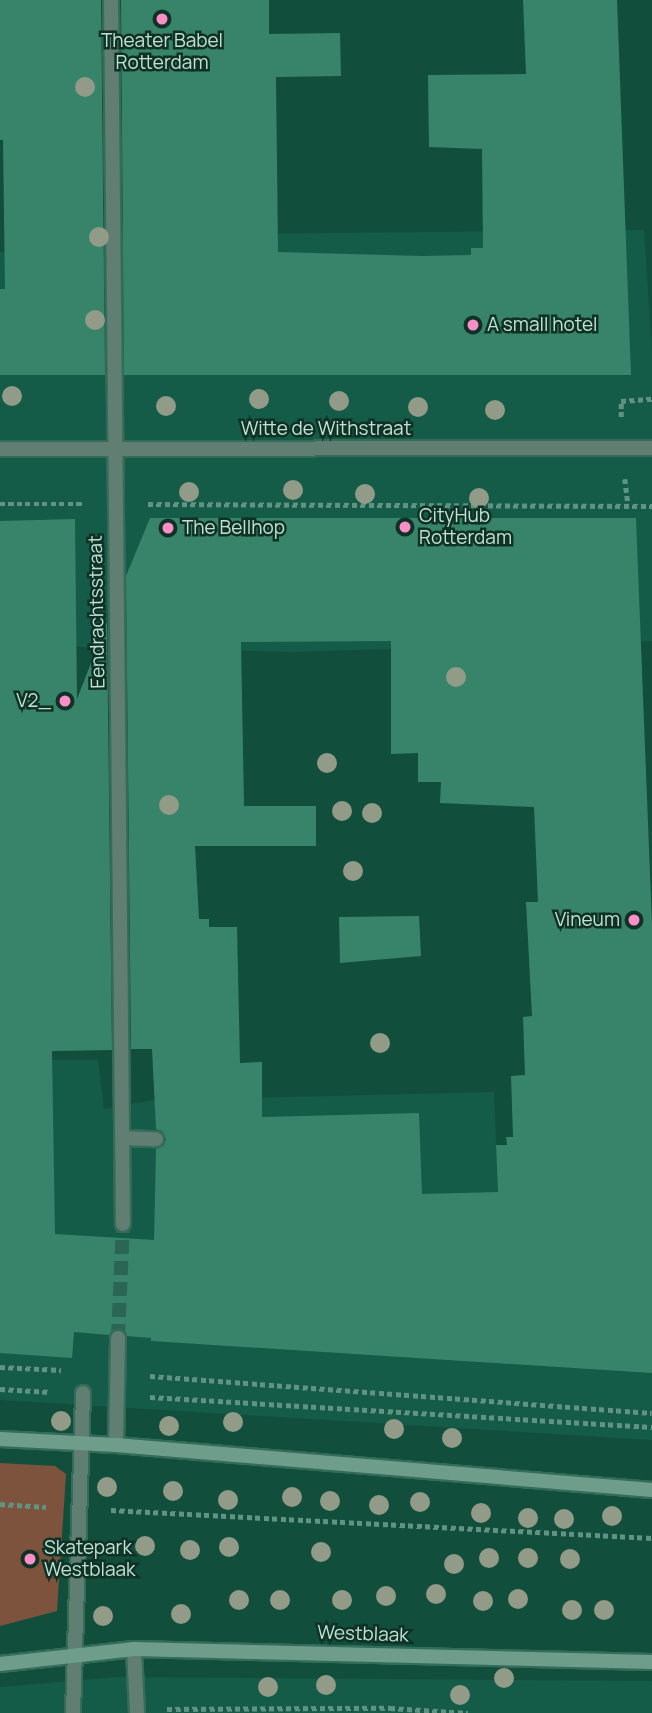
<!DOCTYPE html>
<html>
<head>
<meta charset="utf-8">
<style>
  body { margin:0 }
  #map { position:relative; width:652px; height:1713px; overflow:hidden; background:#114f3c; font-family:Manrope,sans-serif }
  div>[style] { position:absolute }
  .built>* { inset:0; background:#145c47 }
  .green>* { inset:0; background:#7d533d }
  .building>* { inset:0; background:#38846a }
  .street-tunnel>* { height:14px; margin-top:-7px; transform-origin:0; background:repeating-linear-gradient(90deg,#2b6553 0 14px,transparent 0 21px) }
  .path>* { height:4.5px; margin-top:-2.25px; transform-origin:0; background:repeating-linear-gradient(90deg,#619382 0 5px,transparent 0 8.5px) }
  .roads { filter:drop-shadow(2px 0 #346c5a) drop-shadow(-2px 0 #346c5a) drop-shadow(0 2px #346c5a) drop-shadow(0 -2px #346c5a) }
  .lane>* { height:14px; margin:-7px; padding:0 7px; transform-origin:7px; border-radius:7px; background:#607e72 }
  .street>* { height:14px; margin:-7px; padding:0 7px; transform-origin:7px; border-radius:7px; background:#607e72 }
  .secondary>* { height:14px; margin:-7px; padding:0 7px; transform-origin:7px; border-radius:7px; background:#6e9e8b }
  .trees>* { width:20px; height:20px; margin:-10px; border-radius:50%; background:#929a88 }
  .dots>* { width:19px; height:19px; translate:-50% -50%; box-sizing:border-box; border:4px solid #103126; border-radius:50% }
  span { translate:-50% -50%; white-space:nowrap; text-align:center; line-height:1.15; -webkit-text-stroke:5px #103126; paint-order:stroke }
  .poi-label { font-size:19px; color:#bee2d3 }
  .left { translate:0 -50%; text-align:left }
  .right { translate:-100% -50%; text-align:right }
  .street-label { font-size:19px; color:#bee2d3 }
</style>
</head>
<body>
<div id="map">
  <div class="built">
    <div style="clip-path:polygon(644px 230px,652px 351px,652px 641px,293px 652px,0 645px,0 252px,94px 252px,129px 235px)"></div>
    <div style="clip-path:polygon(0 1060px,98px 1060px,104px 1109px,153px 1100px,494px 1092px,498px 1192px,652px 1187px,652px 1440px,0 1400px)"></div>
    <div style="clip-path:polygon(117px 1677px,652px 1681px,652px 1713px,0 1713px,0 1687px)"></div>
  </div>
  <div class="green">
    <div style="clip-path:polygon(0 1463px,55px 1466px,66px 1474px,57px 1611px,0 1626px)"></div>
  </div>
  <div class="building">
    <div style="clip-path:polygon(0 0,101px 0,105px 375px,0 375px,0 289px,5px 289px,3px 140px,0 140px)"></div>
    <div style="clip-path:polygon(121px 0,269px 0,269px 34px,340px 33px,341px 76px,276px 77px,278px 252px,422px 256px,471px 255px,471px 248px,483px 248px,482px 149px,429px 147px,428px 75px,526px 74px,523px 0,617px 0,631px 375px,124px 375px)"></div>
    <div style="clip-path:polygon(evenodd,150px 518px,636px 518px,652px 925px,652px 1373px,151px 1341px,151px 1338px,127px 1336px,119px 1328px,109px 1335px,74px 1332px,72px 1358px,0 1353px,0 521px,75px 519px,77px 699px,107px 622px,112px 1050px,52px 1051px,55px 1234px,154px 1240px,156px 1149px,164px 1145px,166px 1139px,162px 1131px,156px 1129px,152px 1049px,131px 1049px,126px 576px,150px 518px,391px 641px,391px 754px,418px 753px,418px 782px,441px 782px,440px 803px,534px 807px,538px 902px,526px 902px,532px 1016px,523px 1017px,525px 1075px,511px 1076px,513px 1137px,506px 1137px,507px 1145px,496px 1145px,498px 1192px,422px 1194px,419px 1113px,262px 1117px,262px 1062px,240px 1063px,237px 927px,209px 927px,209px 919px,199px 919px,195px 846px,316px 846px,316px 806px,244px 806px,241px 642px,391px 641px)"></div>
    <div style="clip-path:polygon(419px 916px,421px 956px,340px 963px,339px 917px)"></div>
  </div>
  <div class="street-tunnel">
    <div style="left:118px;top:1338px;width:114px;rotate:-87.5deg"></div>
  </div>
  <div class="path">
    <div style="left:621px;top:417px;width:16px;rotate:-90deg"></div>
    <div style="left:621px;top:401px;width:31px;rotate:-4deg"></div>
    <div style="left:625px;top:479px;width:25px;rotate:83deg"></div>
    <div style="left:0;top:504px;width:83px"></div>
    <div style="left:148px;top:504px;width:504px;rotate:0.23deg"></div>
    <div style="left:0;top:1367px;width:61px;rotate:2.8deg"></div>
    <div style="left:150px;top:1376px;width:503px;rotate:4.22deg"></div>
    <div style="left:0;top:1389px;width:50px;rotate:3.4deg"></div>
    <div style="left:150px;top:1397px;width:503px;rotate:3.42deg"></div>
    <div style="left:0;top:1504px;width:46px;rotate:3.7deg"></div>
    <div style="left:111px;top:1510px;width:542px;rotate:2.96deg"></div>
    <div style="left:167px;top:1709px;width:223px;rotate:-0.3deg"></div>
    <div style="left:390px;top:1708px;width:78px;rotate:3.7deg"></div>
  </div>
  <div class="roads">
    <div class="lane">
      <div style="left:122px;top:1138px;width:34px;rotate:2deg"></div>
    </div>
    <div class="street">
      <div style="left:111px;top:0;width:1224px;rotate:89.44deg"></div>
      <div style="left:0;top:449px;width:652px;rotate:-0.09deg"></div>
      <div style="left:116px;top:1445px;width:107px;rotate:-88.9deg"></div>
      <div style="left:134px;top:1649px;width:64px;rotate:87.3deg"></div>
      <div style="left:73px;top:1713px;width:320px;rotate:-88.2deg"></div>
    </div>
    <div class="secondary">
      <div style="left:0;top:1439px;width:116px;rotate:3deg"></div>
      <div style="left:116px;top:1445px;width:538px;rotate:4.8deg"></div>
      <div style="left:0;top:1664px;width:135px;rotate:-6.4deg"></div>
      <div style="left:134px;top:1649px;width:518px;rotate:1.44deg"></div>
    </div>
  </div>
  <div class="trees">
    <div style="left:85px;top:87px"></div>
    <div style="left:99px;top:237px"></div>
    <div style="left:95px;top:320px"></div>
    <div style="left:12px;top:396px"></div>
    <div style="left:259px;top:399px"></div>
    <div style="left:339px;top:401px"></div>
    <div style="left:166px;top:406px"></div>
    <div style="left:418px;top:407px"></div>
    <div style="left:495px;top:410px"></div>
    <div style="left:293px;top:490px"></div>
    <div style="left:189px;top:492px"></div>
    <div style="left:365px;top:494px"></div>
    <div style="left:479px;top:498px"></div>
    <div style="left:456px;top:677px"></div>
    <div style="left:327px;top:763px"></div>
    <div style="left:169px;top:805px"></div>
    <div style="left:342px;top:811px"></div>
    <div style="left:372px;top:813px"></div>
    <div style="left:353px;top:871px"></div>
    <div style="left:380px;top:1043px"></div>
    <div style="left:61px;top:1421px"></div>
    <div style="left:233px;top:1422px"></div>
    <div style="left:169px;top:1426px"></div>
    <div style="left:394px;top:1429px"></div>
    <div style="left:452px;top:1438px"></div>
    <div style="left:107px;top:1487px"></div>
    <div style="left:173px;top:1491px"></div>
    <div style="left:292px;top:1497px"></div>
    <div style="left:228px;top:1500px"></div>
    <div style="left:330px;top:1501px"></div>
    <div style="left:420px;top:1502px"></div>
    <div style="left:379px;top:1505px"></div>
    <div style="left:481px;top:1513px"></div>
    <div style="left:612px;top:1516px"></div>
    <div style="left:528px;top:1518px"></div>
    <div style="left:564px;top:1519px"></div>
    <div style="left:145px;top:1546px"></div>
    <div style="left:229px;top:1547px"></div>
    <div style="left:190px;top:1550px"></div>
    <div style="left:321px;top:1552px"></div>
    <div style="left:489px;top:1558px"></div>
    <div style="left:528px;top:1558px"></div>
    <div style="left:570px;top:1559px"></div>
    <div style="left:454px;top:1564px"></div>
    <div style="left:436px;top:1594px"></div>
    <div style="left:386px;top:1596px"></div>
    <div style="left:518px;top:1599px"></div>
    <div style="left:239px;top:1600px"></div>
    <div style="left:280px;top:1600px"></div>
    <div style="left:342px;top:1600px"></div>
    <div style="left:483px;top:1601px"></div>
    <div style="left:572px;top:1610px"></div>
    <div style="left:604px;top:1610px"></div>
    <div style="left:181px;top:1614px"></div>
    <div style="left:103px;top:1616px"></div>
    <div style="left:504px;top:1678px"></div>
    <div style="left:326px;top:1685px"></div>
    <div style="left:268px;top:1687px"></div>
    <div style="left:460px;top:1695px"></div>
  </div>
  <div class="dots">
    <div style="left:162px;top:19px;background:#fa8fc7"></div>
    <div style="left:473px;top:325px;background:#fa8fc7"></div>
    <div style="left:405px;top:527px;background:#fa8fc7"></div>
    <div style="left:168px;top:528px;background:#fa8fc7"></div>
    <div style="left:65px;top:701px;background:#fa8fc7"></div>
    <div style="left:634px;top:920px;background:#fa8fc7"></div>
    <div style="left:30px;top:1559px;background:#fa8fc7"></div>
  </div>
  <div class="poi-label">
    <span style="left:162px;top:52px">Theater Babel<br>Rotterdam</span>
    <span class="left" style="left:487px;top:325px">A small hotel</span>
    <span class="left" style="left:419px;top:527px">CityHub<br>Rotterdam</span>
    <span class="left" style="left:182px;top:528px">The Bellhop</span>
    <span class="right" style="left:51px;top:701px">V2_</span>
    <span class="right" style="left:620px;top:920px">Vineum</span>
    <span class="left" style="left:44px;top:1559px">Skatepark<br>Westblaak</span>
  </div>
  <div class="street-label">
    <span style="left:326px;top:429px">Witte de Withstraat</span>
    <span style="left:97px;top:612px;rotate:-91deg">Eendrachtsstraat</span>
    <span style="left:363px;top:1634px;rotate:2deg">Westblaak</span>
  </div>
</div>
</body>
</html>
